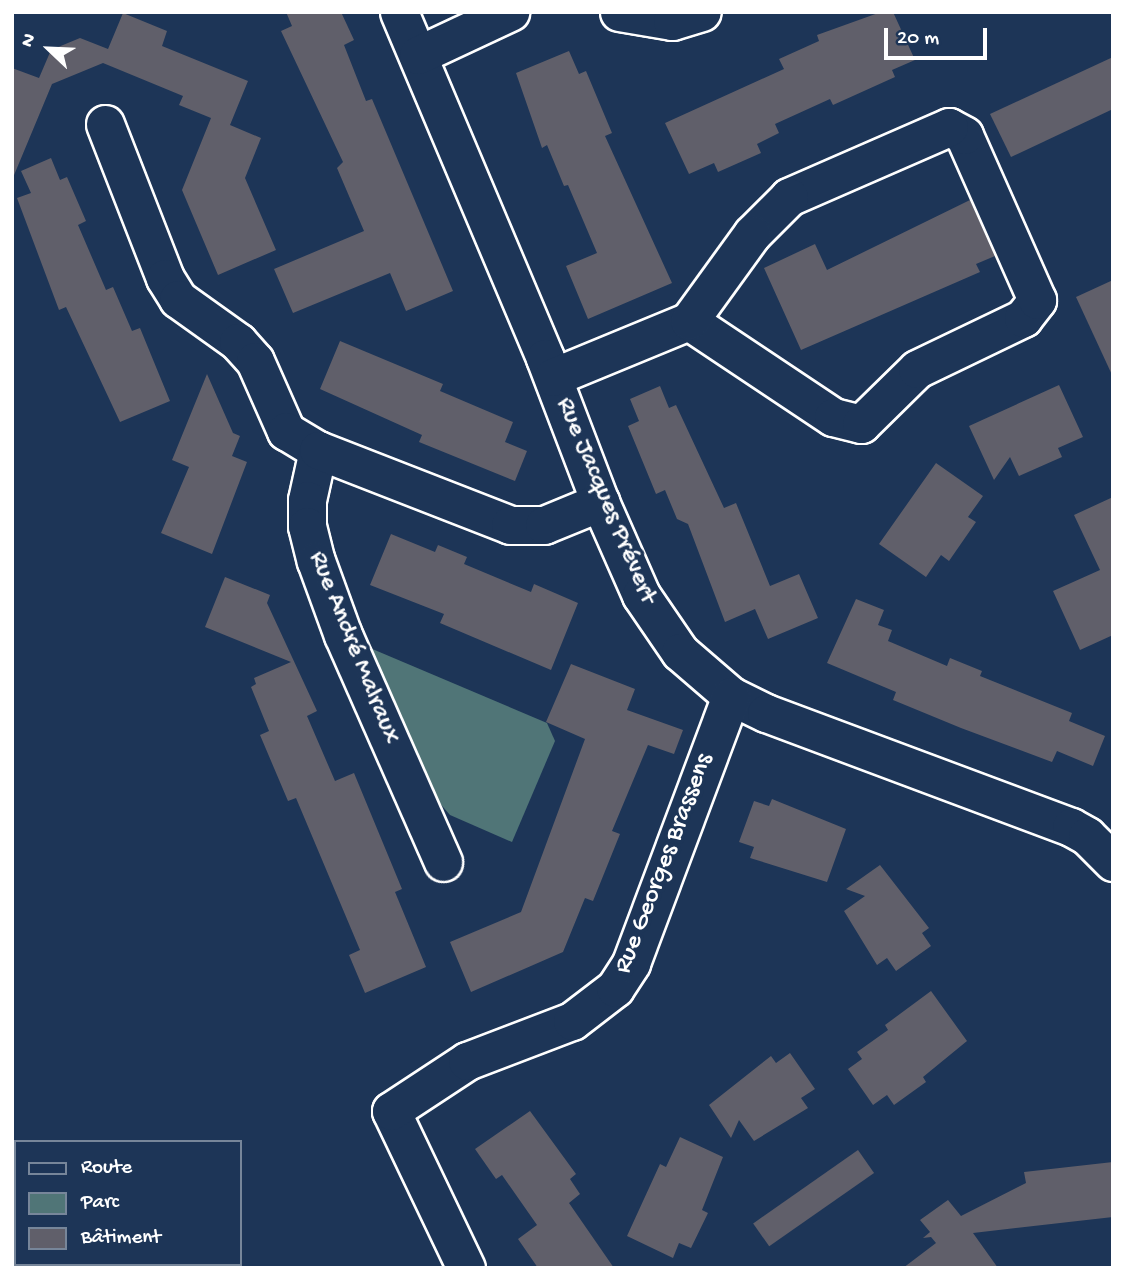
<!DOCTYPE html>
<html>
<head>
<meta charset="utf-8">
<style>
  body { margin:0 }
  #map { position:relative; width:1125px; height:1280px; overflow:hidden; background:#1d3557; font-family:"Gochi Hand",sans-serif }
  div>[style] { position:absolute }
  .green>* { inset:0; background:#507577 }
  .building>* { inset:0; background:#605f6a; transform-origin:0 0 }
  .roads { filter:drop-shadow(2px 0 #fff) drop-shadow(-2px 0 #fff) drop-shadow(0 2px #fff) drop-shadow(0 -2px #fff) }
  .street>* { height:37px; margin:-18.5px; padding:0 18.5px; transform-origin:18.5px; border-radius:18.5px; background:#1d3557 }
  span { translate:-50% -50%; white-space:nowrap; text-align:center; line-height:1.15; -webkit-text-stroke:7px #1d3557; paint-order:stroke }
  .street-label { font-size:26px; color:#fff }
  .frame { position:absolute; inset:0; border:14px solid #fff; pointer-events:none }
  .legend { position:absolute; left:14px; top:1140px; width:228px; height:126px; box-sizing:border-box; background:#1d3557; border:2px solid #77869a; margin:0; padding:9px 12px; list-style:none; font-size:21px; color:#fff }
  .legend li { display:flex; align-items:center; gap:14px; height:35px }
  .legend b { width:35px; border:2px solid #77869a }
  .north { position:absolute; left:14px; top:14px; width:70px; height:70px; -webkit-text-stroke:5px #1d3557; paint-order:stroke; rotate:293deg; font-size:19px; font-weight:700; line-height:28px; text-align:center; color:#fff }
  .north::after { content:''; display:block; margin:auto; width:24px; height:32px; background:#fff; clip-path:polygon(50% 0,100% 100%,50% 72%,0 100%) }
  .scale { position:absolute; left:884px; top:28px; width:103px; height:32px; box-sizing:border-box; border:4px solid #fff; border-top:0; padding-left:9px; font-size:21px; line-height:24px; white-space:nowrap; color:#fff; -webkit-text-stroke:5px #1d3557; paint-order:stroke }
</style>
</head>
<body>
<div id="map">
  <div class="green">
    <div style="clip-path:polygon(370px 648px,547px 723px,555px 741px,512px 842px,450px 815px,430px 792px)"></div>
  </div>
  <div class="building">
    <div style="clip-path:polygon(286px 12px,341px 12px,354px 40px,344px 45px,366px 101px,372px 99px,453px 291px,406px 311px,390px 273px,293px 313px,274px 269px,364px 231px,337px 168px,343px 162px,281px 31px,292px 26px)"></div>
    <div style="clip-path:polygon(881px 12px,893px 12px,915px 60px,892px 70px,895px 77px,833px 105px,830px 99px,775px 124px,779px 133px,757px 144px,761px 153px,718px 172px,714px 163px,689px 174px,665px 123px,784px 69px,779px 59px,819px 41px,817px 35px)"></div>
    <div style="clip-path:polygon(123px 13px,167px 31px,162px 46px,248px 81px,230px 125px,261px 138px,245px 178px,276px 250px,218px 275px,182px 190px,211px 118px,179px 105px,183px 96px,103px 63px,52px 84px,12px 180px,12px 68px,39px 78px,51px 50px,80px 38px,108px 49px)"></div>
    <div style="clip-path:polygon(569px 51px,579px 74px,586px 71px,612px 133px,605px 136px,672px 283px,588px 319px,566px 266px,597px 253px,568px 185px,564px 186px,547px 145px,542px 148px,516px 73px)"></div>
    <div style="clip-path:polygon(1113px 57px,1113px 109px,1011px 157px,990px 114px)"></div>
    <div style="clip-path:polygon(51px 158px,60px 180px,67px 177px,86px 221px,78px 225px,106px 290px,113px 287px,132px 331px,140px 328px,170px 401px,120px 422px,66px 307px,59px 310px,17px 198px,31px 193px,21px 171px)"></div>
    <div style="clip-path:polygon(970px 200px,995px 256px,976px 264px,980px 272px,801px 350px,764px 268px,815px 244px,827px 270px)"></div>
    <div style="clip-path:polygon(1113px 280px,1113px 377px,1076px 297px)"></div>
    <div style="clip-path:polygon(340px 341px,443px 384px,440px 391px,513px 422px,505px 442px,527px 451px,515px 481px,419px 442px,422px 435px,320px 389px)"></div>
    <div style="clip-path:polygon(207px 374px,233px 433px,240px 436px,232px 456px,247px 462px,212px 554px,161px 533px,189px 467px,172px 460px)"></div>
    <div style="clip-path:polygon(1059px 385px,1083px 437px,1058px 448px,1062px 457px,1019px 476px,1010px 457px,994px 480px,969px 426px)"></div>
    <div style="clip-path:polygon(660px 386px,669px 408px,676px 405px,724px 508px,736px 503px,770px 586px,799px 574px,818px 618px,768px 639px,755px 609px,725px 622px,688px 524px,677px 519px,665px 490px,656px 494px,628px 426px,639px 421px,630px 399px)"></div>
    <div style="clip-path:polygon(936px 463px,983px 496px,968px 517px,976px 522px,949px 561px,941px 555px,926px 577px,879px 544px)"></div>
    <div style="clip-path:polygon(1113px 497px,1113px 635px,1080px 650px,1053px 591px,1100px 570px,1074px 515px)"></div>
    <div style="clip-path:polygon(391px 534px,435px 552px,438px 545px,467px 557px,464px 564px,531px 592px,534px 584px,578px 603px,551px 670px,440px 623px,444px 614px,370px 585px)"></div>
    <div style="clip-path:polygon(225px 577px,270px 595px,267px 603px,317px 711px,307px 716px,335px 781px,354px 773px,402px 889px,395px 892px,426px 967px,365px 993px,349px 955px,360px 950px,296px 798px,288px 801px,260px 735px,269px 731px,251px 687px,256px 684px,254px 678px,291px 662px,205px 627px)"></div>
    <div style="clip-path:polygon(856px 599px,884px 610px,878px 625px,892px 630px,888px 641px,947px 666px,950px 658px,982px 671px,980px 676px,1072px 713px,1069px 721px,1105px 736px,1093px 766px,1057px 751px,1052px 762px,961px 728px,893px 700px,896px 692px,827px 663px)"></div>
    <div style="clip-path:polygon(571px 664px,635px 689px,627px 710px,683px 730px,674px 754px,648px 745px,612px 831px,620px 834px,593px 901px,585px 898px,563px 952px,471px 992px,450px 942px,521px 912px,585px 739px,546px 722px)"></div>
    <div style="clip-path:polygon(772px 799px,846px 829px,827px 882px,750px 858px,754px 847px,739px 842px,754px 801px,769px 806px)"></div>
    <div style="clip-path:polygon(880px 865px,929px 928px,922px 933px,931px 946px,896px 971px,887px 958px,877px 965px,844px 911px,865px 896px,846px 889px)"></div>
    <div style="clip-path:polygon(931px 991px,967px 1041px,923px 1077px,926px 1082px,894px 1105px,887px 1095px,873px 1105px,848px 1069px,862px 1059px,857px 1052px,888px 1030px,885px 1025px)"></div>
    <div style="clip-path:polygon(790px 1053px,815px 1089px,801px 1098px,808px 1108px,754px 1141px,739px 1120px,731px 1138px,709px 1105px,771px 1056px,776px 1063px)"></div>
    <div style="clip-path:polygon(530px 1111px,576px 1174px,570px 1179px,580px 1194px,569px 1203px,614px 1268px,538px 1268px,518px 1239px,537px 1225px,502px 1175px,496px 1179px,475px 1149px)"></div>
    <div style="clip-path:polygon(680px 1137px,723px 1157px,702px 1210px,708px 1213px,691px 1248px,679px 1243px,673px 1258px,627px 1236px,660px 1164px,666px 1167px)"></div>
    <div style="left:858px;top:1150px;width:28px;height:128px;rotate:55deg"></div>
    <div style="clip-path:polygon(1113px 1162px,1113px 1217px,973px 1233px,998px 1268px,903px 1268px,936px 1243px,931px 1237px,923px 1238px,930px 1232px,920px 1220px,948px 1200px,961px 1216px,1026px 1183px,1024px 1172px)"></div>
  </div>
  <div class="roads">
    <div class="street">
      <div style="left:399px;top:12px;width:376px;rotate:67.1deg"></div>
      <div style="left:545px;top:358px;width:154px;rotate:69.1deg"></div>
      <div style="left:600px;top:502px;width:102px;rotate:66.2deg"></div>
      <div style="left:641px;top:595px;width:69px;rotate:55.6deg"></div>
      <div style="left:680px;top:652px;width:67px;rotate:40.8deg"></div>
      <div style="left:731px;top:696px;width:39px;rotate:26deg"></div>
      <div style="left:766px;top:713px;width:326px;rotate:20.5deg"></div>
      <div style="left:1071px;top:827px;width:18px;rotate:29deg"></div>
      <div style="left:1087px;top:836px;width:37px;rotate:45deg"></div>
      <div style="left:619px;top:12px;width:54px;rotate:9.6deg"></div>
      <div style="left:672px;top:21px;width:31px;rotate:-17deg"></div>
      <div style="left:418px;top:55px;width:102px;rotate:-25.1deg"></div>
      <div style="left:105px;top:124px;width:165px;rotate:68.7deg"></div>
      <div style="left:165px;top:278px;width:25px;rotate:58deg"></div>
      <div style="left:178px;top:299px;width:74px;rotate:35.6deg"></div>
      <div style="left:238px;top:342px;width:25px;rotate:48deg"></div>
      <div style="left:255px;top:361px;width:77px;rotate:66.1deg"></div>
      <div style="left:286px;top:431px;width:37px;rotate:31deg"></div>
      <div style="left:318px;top:450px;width:51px;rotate:102.4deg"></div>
      <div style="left:307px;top:500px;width:26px;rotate:90deg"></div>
      <div style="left:307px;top:526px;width:36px;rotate:76deg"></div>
      <div style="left:316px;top:561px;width:79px;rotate:70deg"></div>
      <div style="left:343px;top:635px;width:248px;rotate:66.2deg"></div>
      <div style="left:553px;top:377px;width:147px;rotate:-22.4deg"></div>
      <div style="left:689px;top:321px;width:173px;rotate:33.7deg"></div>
      <div style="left:833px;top:417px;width:29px;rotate:14deg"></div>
      <div style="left:861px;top:424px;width:78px;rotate:-44.5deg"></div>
      <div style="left:917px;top:369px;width:118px;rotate:-25.7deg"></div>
      <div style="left:1023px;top:318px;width:23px;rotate:-52deg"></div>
      <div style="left:1037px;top:300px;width:180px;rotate:-113.9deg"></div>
      <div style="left:964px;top:135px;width:17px;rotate:-152deg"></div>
      <div style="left:949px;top:127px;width:175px;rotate:156.4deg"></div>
      <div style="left:789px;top:197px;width:52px;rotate:135deg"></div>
      <div style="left:752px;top:234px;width:107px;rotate:125.9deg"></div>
      <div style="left:318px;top:450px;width:206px;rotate:21.3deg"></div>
      <div style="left:510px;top:525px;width:34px"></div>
      <div style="left:544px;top:525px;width:61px;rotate:-22.3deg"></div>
      <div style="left:466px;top:1268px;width:174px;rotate:-115.5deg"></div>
      <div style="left:391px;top:1111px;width:91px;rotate:-33.3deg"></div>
      <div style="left:467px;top:1061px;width:112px;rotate:-20.9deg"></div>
      <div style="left:572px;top:1021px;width:54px;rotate:-37.5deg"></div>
      <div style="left:615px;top:988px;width:30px;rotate:-57deg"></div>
      <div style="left:631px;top:963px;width:285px;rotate:-69.5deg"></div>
    </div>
  </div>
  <div class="street-label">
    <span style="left:605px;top:501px;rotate:67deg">Rue Jacques Prévert</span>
    <span style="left:353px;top:648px;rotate:68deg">Rue André Malraux</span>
    <span style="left:665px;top:864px;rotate:-69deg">Rue Georges Brassens</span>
  </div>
  <div class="frame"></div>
  <ul class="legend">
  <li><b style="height:9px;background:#1d3557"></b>Route</li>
  <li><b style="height:19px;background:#507577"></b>Parc</li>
  <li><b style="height:19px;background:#605f6a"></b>Bâtiment</li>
  </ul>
  <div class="north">N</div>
  <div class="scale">20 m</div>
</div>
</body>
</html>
